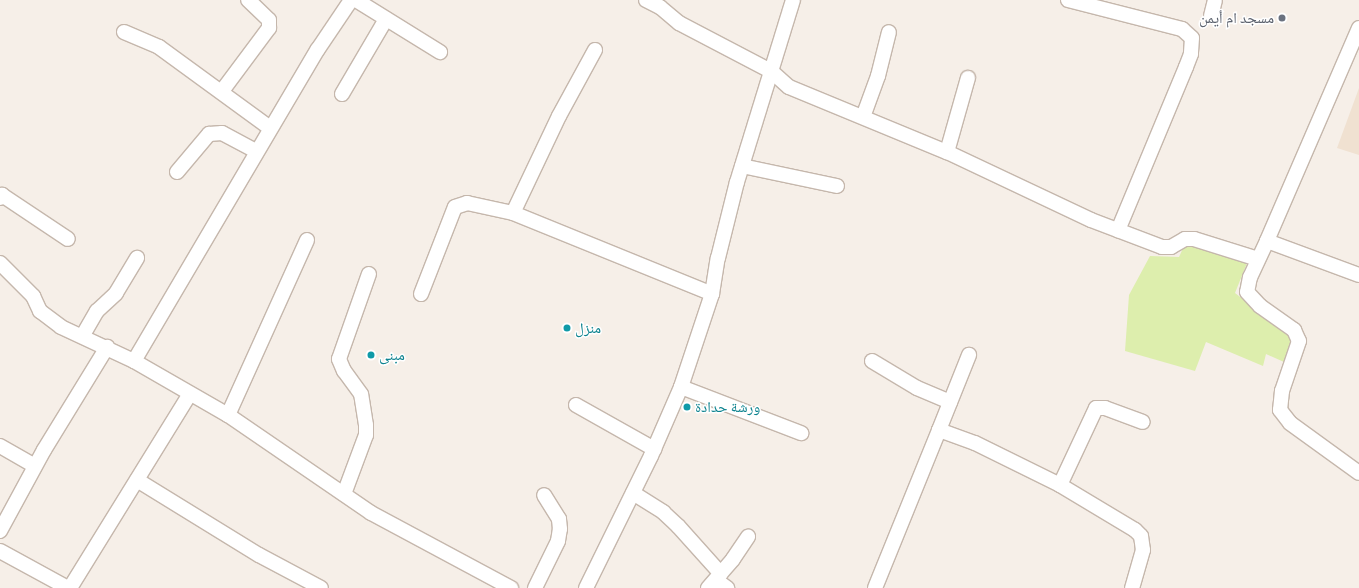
<!DOCTYPE html>
<html>
<head>
<meta charset="utf-8">
<style>
  body { margin:0 }
  #map { position:relative; width:1359px; height:588px; overflow:hidden; background:#f6efe8; font-family:"Titillium Web","Noto Naskh Arabic",sans-serif }
  div>[style] { position:absolute }
  .education>* { inset:0; background:#f0e1d1 }
  .green>* { inset:0; background:#ddeead }
  .roads { filter:drop-shadow(1px 0 #c5b7ac) drop-shadow(-1px 0 #c5b7ac) drop-shadow(0 1px #c5b7ac) drop-shadow(0 -1px #c5b7ac) }
  .minor>* { height:14px; margin:-7px; padding:0 7px; transform-origin:7px; border-radius:7px; background:#fff }
  .dots>* { width:11px; height:11px; translate:-50% -50%; box-sizing:border-box; border:2px solid #fff; border-radius:50% }
  span { translate:-50% -50%; white-space:nowrap; text-align:center; line-height:1.15; -webkit-text-stroke:3px #fff; paint-order:stroke }
  .worship-label { font-size:15px; color:#5b616d }
  .right { translate:-100% -50%; text-align:right }
  .culture-label { font-size:15px; color:#0d838f }
  .left { translate:0 -50%; text-align:left }
</style>
</head>
<body>
<div id="map">
  <div class="education">
    <div style="clip-path:polygon(1359px 88px,1359px 155px,1337px 148px)"></div>
  </div>
  <div class="green">
    <div style="clip-path:polygon(1185px 244px,1247px 263px,1235px 293px,1295px 339px,1284px 362px,1266px 354px,1263px 366px,1206px 342px,1195px 371px,1125px 351px,1129px 295px,1150px 256px,1179px 257px)"></div>
  </div>
  <div class="roads">
    <div class="minor">
      <div style="left:356px;top:0;width:99px;rotate:31.8deg"></div>
      <div style="left:646px;top:0;width:16px;rotate:27deg"></div>
      <div style="left:660px;top:7px;width:25px;rotate:40deg"></div>
      <div style="left:679px;top:23px;width:104px;rotate:27.6deg"></div>
      <div style="left:771px;top:71px;width:24px;rotate:42deg"></div>
      <div style="left:789px;top:87px;width:171px;rotate:22.4deg"></div>
      <div style="left:947px;top:152px;width:159px;rotate:25.3deg"></div>
      <div style="left:1091px;top:220px;width:76px;rotate:20.8deg"></div>
      <div style="left:1162px;top:247px;width:9px"></div>
      <div style="left:1171px;top:247px;width:16px;rotate:-30deg"></div>
      <div style="left:1185px;top:239px;width:9px"></div>
      <div style="left:1194px;top:239px;width:67px;rotate:17.4deg"></div>
      <div style="left:1068px;top:0;width:118px;rotate:14.3deg"></div>
      <div style="left:1182px;top:29px;width:13px;rotate:42deg"></div>
      <div style="left:1192px;top:38px;width:16px;rotate:94deg"></div>
      <div style="left:1191px;top:54px;width:14px;rotate:111deg"></div>
      <div style="left:1186px;top:67px;width:177px;rotate:112.6deg"></div>
      <div style="left:1211px;top:16px;width:16px;rotate:-76deg"></div>
      <div style="left:1359px;top:28px;width:232px;rotate:113.4deg"></div>
      <div style="left:1267px;top:241px;width:98px;rotate:20.3deg"></div>
      <div style="left:124px;top:32px;width:38px;rotate:23deg"></div>
      <div style="left:159px;top:47px;width:137px;rotate:36.1deg"></div>
      <div style="left:595px;top:50px;width:75px;rotate:118.6deg"></div>
      <div style="left:559px;top:116px;width:107px;rotate:115.4deg"></div>
      <div style="left:513px;top:213px;width:215px;rotate:22.1deg"></div>
      <div style="left:222px;top:91px;width:79px;rotate:-53.3deg"></div>
      <div style="left:269px;top:28px;width:8px;rotate:-90deg"></div>
      <div style="left:269px;top:20px;width:29px;rotate:-136deg"></div>
      <div style="left:342px;top:94px;width:87px;rotate:-59.6deg"></div>
      <div style="left:863px;top:117px;width:44px;rotate:-69.9deg"></div>
      <div style="left:878px;top:76px;width:45px;rotate:-76deg"></div>
      <div style="left:947px;top:152px;width:77px;rotate:-74.2deg"></div>
      <div style="left:742px;top:166px;width:97px;rotate:11.9deg"></div>
      <div style="left:177px;top:172px;width:50px;rotate:-49.9deg"></div>
      <div style="left:209px;top:134px;width:13px;rotate:-4deg"></div>
      <div style="left:222px;top:133px;width:38px;rotate:28deg"></div>
      <div style="left:0;top:198px;width:4px;rotate:-56deg"></div>
      <div style="left:2px;top:195px;width:79px;rotate:33.7deg"></div>
      <div style="left:1267px;top:241px;width:40px;rotate:115deg"></div>
      <div style="left:1250px;top:277px;width:15px;rotate:101deg"></div>
      <div style="left:1247px;top:292px;width:19px;rotate:47deg"></div>
      <div style="left:1260px;top:306px;width:42px;rotate:35.2deg"></div>
      <div style="left:1294px;top:330px;width:12px;rotate:66deg"></div>
      <div style="left:1299px;top:341px;width:53px;rotate:108.8deg"></div>
      <div style="left:1282px;top:391px;width:19px;rotate:96deg"></div>
      <div style="left:1280px;top:410px;width:16px;rotate:52deg"></div>
      <div style="left:1290px;top:423px;width:85px;rotate:35.9deg"></div>
      <div style="left:0;top:263px;width:47px;rotate:45deg"></div>
      <div style="left:33px;top:296px;width:17px;rotate:65deg"></div>
      <div style="left:40px;top:311px;width:26px;rotate:37deg"></div>
      <div style="left:61px;top:327px;width:81px;rotate:25deg"></div>
      <div style="left:134px;top:361px;width:108px;rotate:29.9deg"></div>
      <div style="left:228px;top:415px;width:173px;rotate:34.4deg"></div>
      <div style="left:371px;top:513px;width:159px;rotate:28.2deg"></div>
      <div style="left:421px;top:294px;width:93px;rotate:-68.7deg"></div>
      <div style="left:455px;top:207px;width:13px;rotate:-18deg"></div>
      <div style="left:467px;top:203px;width:47px;rotate:12.3deg"></div>
      <div style="left:83px;top:335px;width:28px;rotate:-60deg"></div>
      <div style="left:97px;top:311px;width:26px;rotate:-43deg"></div>
      <div style="left:116px;top:293px;width:41px;rotate:-59deg"></div>
      <div style="left:134px;top:361px;width:362px;rotate:-59.5deg"></div>
      <div style="left:318px;top:49px;width:59px;rotate:-56deg"></div>
      <div style="left:872px;top:361px;width:52px;rotate:31deg"></div>
      <div style="left:917px;top:388px;width:36px;rotate:23deg"></div>
      <div style="left:681px;top:387px;width:129px;rotate:21deg"></div>
      <div style="left:576px;top:405px;width:90px;rotate:29.4deg"></div>
      <div style="left:228px;top:415px;width:192px;rotate:-65.7deg"></div>
      <div style="left:939px;top:430px;width:81px;rotate:-68.2deg"></div>
      <div style="left:0;top:446px;width:40px;rotate:29.7deg"></div>
      <div style="left:137px;top:480px;width:143px;rotate:31.6deg"></div>
      <div style="left:259px;top:555px;width:70px;rotate:28deg"></div>
      <div style="left:1060px;top:485px;width:85px;rotate:-64.9deg"></div>
      <div style="left:1096px;top:408px;width:9px"></div>
      <div style="left:1105px;top:408px;width:40px;rotate:20.2deg"></div>
      <div style="left:633px;top:493px;width:36px;rotate:32deg"></div>
      <div style="left:663px;top:512px;width:21px;rotate:43deg"></div>
      <div style="left:678px;top:526px;width:64px;rotate:48.1deg"></div>
      <div style="left:344px;top:494px;width:63px;rotate:-69.6deg"></div>
      <div style="left:366px;top:435px;width:10px;rotate:-90deg"></div>
      <div style="left:366px;top:425px;width:31px;rotate:-99deg"></div>
      <div style="left:361px;top:394px;width:29px;rotate:-126deg"></div>
      <div style="left:344px;top:371px;width:13px;rotate:-113deg"></div>
      <div style="left:339px;top:359px;width:90px;rotate:-70.6deg"></div>
      <div style="left:0;top:531px;width:92px;rotate:-61.5deg"></div>
      <div style="left:44px;top:450px;width:121px;rotate:-58.5deg"></div>
      <div style="left:0;top:551px;width:77px;rotate:28.6deg"></div>
      <div style="left:716px;top:580px;width:14px;rotate:36deg"></div>
      <div style="left:70px;top:588px;width:227px;rotate:-58.3deg"></div>
      <div style="left:535px;top:588px;width:52px;rotate:-63.9deg"></div>
      <div style="left:558px;top:541px;width:12px;rotate:-81deg"></div>
      <div style="left:560px;top:529px;width:10px;rotate:-96deg"></div>
      <div style="left:559px;top:519px;width:28px;rotate:-122deg"></div>
      <div style="left:586px;top:588px;width:147px;rotate:-63.8deg"></div>
      <div style="left:651px;top:456px;width:75px;rotate:-66.5deg"></div>
      <div style="left:681px;top:387px;width:98px;rotate:-71.6deg"></div>
      <div style="left:712px;top:294px;width:36px;rotate:-81deg"></div>
      <div style="left:718px;top:258px;width:78px;rotate:-76deg"></div>
      <div style="left:737px;top:182px;width:190px;rotate:-72.9deg"></div>
      <div style="left:708px;top:588px;width:38px;rotate:-49deg"></div>
      <div style="left:733px;top:559px;width:27px;rotate:-56deg"></div>
      <div style="left:875px;top:588px;width:170px;rotate:-67.9deg"></div>
      <div style="left:939px;top:430px;width:38px;rotate:20deg"></div>
      <div style="left:975px;top:443px;width:95px;rotate:26.3deg"></div>
      <div style="left:1060px;top:485px;width:87px;rotate:31deg"></div>
      <div style="left:1135px;top:530px;width:8px;rotate:45deg"></div>
      <div style="left:1141px;top:536px;width:14px;rotate:82deg"></div>
      <div style="left:1143px;top:550px;width:40px;rotate:106deg"></div>
    </div>
  </div>
  <div class="dots">
    <div style="left:1282px;top:18px;background:#6b7280"></div>
    <div style="left:567px;top:328px;background:#0f9aa8"></div>
    <div style="left:371px;top:355px;background:#0f9aa8"></div>
    <div style="left:687px;top:407px;background:#0f9aa8"></div>
  </div>
  <div class="worship-label">
    <span class="right" style="left:1274px;top:18px">مسجد ام أيمن</span>
  </div>
  <div class="culture-label">
    <span class="left" style="left:575px;top:328px">منزل</span>
    <span class="left" style="left:379px;top:355px">مبنى</span>
    <span class="left" style="left:695px;top:407px">ورشة حدادة</span>
  </div>
</div>
</body>
</html>
